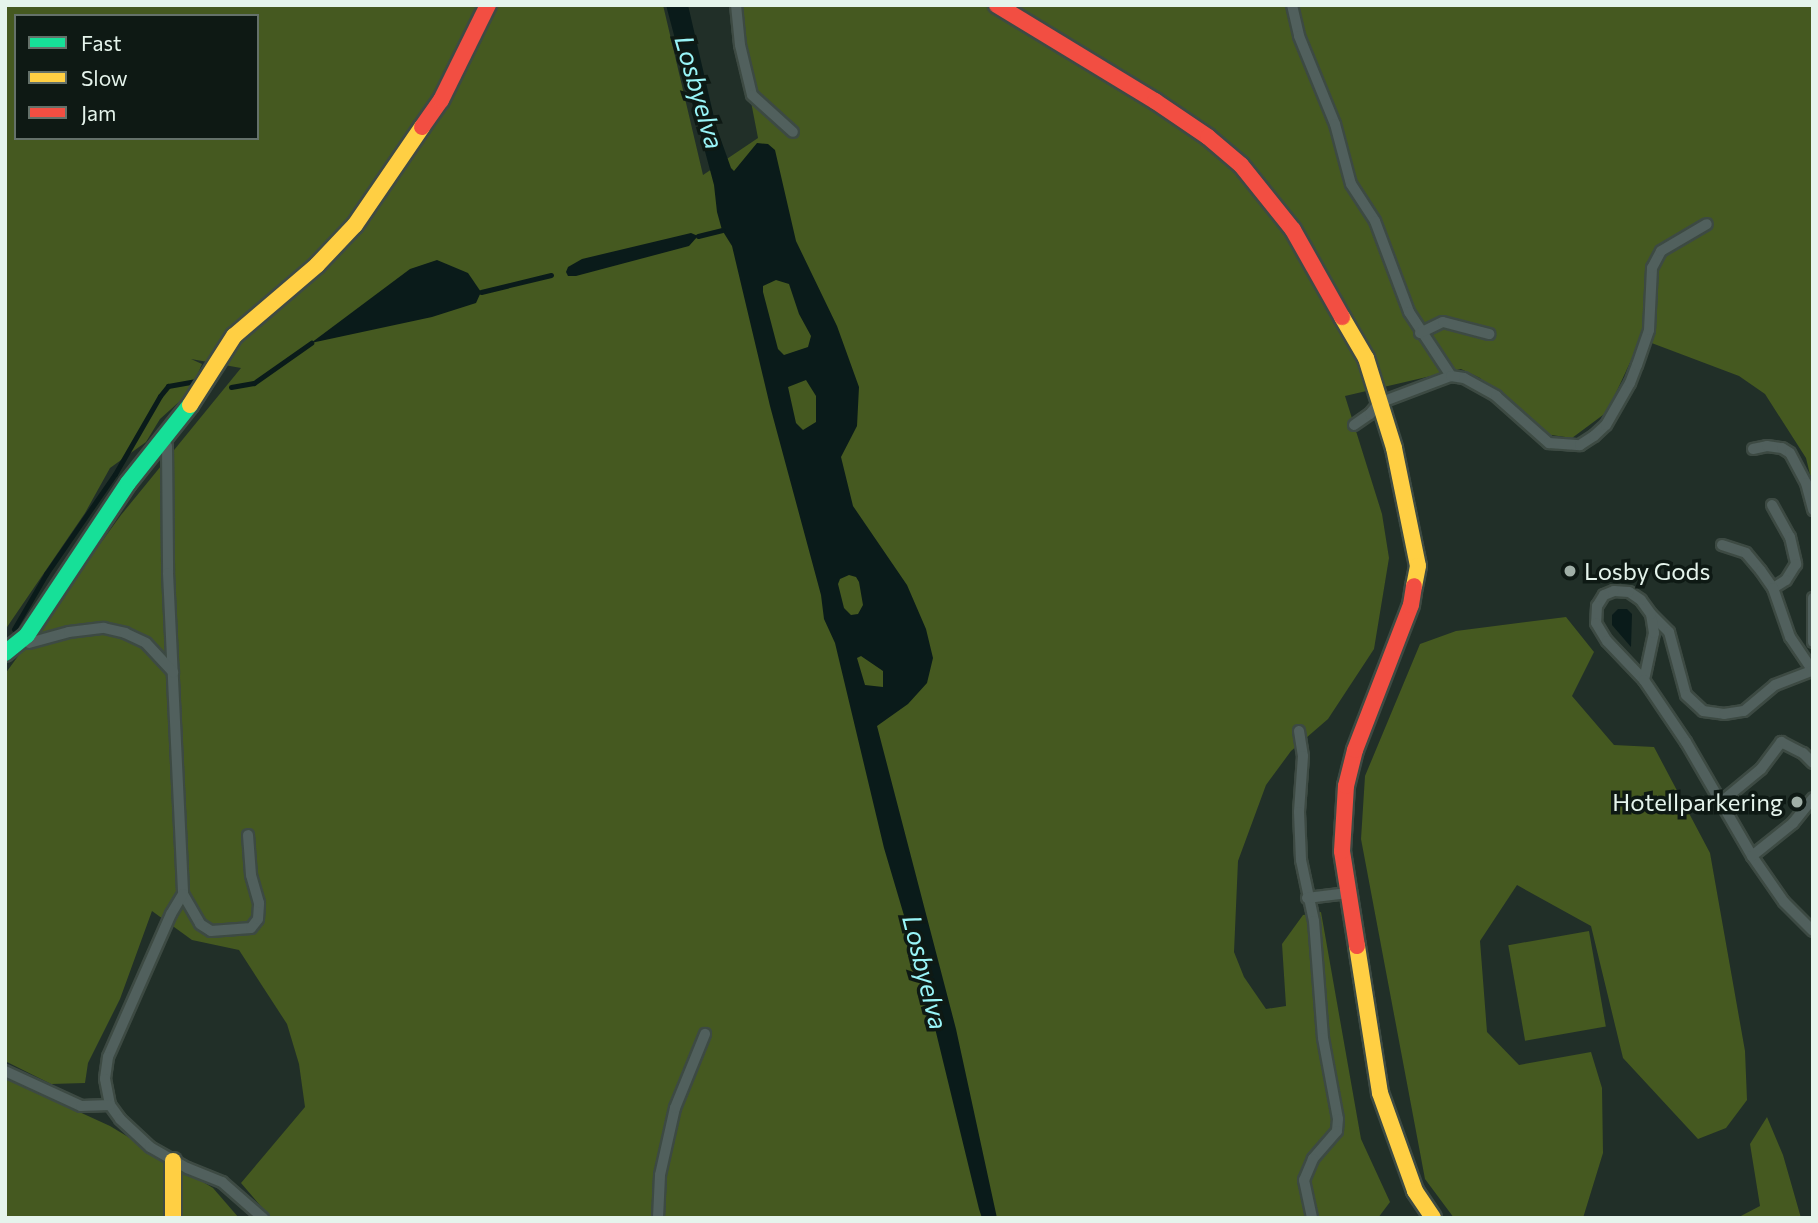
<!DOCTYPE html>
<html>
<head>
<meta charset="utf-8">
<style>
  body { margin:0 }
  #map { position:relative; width:1818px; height:1223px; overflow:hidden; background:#212f28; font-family:Commissioner,sans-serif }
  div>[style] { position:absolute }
  .green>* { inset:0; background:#455920; transform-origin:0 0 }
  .water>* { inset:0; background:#0a1b1a }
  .stream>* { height:5px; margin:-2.5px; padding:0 2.5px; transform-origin:2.5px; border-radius:2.5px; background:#0a1b1a }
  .roads { filter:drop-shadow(2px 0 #3d4a43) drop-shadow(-2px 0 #3d4a43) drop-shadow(0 2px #3d4a43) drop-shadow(0 -2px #3d4a43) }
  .lane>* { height:10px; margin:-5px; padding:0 5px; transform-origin:5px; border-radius:5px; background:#51605d }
  .fast>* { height:16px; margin:-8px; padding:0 8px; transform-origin:8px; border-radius:8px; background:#16e098 }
  .slow>* { height:16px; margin:-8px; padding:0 8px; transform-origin:8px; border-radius:8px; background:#ffcf43 }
  .jam>* { height:16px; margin:-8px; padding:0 8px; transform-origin:8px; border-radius:8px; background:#f24e42 }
  .dots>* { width:19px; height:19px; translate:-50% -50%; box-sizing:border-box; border:4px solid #0e1914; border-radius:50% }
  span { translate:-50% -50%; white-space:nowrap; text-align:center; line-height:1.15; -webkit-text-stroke:7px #0e1914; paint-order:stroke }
  .poi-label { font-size:24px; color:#e5f4ec }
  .left { translate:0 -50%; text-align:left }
  .right { translate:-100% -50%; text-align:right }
  .water-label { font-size:26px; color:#99f5f8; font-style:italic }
  .frame { position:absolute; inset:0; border:7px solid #e5f4ec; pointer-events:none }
  .legend { position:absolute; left:14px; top:14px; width:245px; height:126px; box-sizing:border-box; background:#0e1914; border:2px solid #64716a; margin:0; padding:9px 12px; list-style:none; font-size:21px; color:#e5f4ec }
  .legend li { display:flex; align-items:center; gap:14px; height:35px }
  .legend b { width:35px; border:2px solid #64716a }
</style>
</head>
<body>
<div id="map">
  <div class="green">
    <div style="clip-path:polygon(evenodd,5px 5px,663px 5px,703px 175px,758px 138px,740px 45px,729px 5px,1813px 5px,1813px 487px,1806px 458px,1765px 394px,1739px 376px,1641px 339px,1607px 412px,1572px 438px,1538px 433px,1480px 378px,1461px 369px,1345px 396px,1382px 514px,1389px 558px,1374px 649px,1328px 719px,1291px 751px,1266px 785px,1238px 861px,1234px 952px,1244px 977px,1266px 1009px,1286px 1006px,1282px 944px,1303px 915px,1321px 912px,1361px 1139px,1390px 1202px,1378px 1218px,271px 1218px,241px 1183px,305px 1107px,299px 1064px,287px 1024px,239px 950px,192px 940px,152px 911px,120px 999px,88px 1063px,85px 1083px,51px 1084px,5px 1061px,5px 674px,121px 515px,241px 368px,191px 359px,202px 364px,190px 392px,160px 419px,146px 442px,110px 468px,85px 513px,5px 630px,5px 5px,16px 16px,257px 16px,257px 138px,16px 138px,16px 16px)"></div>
    <div style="clip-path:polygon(1566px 617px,1594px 652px,1572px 696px,1614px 745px,1654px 747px,1710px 853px,1745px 1051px,1747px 1100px,1726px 1128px,1698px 1139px,1623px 1058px,1591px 926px,1517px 885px,1480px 941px,1487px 1032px,1519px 1065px,1591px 1052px,1602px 1088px,1603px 1153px,1583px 1218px,1454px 1218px,1425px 1179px,1361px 839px,1365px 776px,1420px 644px,1456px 631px)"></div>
    <div style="left:1589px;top:931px;width:97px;height:82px;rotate:80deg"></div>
    <div style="clip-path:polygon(5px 1078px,110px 1126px,213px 1188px,239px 1218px,5px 1218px)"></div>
    <div style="clip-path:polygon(1767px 1117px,1783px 1155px,1801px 1218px,1737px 1218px,1760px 1206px,1750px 1144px)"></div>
  </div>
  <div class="water">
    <div style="clip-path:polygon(evenodd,666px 5px,688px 5px,716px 126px,731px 168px,734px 171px,757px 143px,768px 144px,775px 150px,796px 241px,837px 326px,859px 387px,857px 426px,841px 457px,853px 506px,907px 585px,926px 629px,933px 658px,927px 683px,908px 704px,877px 726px,956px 1029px,997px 1218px,982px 1218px,979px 1209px,924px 983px,884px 848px,835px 643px,824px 619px,821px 595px,770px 406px,732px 246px,722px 230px,717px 212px,714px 185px,666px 5px,776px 280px,789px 284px,799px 314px,811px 336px,808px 347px,784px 355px,778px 349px,763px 292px,763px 286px,776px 280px,666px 5px,806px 380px,816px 396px,816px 422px,803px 430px,796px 423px,788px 387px,806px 380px,666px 5px,849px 575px,856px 577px,859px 582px,863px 605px,858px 614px,851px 615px,844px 608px,838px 584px,840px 579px,849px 575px,666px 5px,861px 656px,883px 671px,883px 687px,865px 685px,857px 658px,861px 656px)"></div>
    <div style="clip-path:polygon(691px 233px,698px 236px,689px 246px,576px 276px,568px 276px,566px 272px,568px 267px,582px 259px)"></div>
    <div style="clip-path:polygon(437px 260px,468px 273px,481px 292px,476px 303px,432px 317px,311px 343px,410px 269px)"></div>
    <div style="clip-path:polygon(1618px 609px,1627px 609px,1632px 614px,1631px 647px,1612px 625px,1612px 615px)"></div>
  </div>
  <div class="stream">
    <div style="left:698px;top:236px;width:25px;rotate:-14deg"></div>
    <div style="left:481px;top:292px;width:72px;rotate:-13.7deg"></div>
    <div style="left:231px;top:387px;width:23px;rotate:-10deg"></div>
    <div style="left:254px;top:383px;width:70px;rotate:-35.1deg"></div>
    <div style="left:14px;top:629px;width:64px;rotate:-59.8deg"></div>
    <div style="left:46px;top:574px;width:121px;rotate:-55.4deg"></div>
    <div style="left:115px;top:474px;width:90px;rotate:-60deg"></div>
    <div style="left:160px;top:396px;width:13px;rotate:-51deg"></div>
    <div style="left:168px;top:386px;width:27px;rotate:-10deg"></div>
  </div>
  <div class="roads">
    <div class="lane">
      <div style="left:736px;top:5px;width:40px;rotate:84.3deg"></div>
      <div style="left:740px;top:45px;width:51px;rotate:76.5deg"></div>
      <div style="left:752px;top:95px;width:55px;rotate:42.1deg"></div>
      <div style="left:1292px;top:5px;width:32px;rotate:77deg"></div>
      <div style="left:1299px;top:36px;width:95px;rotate:67.8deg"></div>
      <div style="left:1335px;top:124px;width:62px;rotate:75.1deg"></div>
      <div style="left:1351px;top:184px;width:44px;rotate:57deg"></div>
      <div style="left:1375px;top:221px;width:97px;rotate:69.5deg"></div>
      <div style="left:1409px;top:312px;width:77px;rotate:56.7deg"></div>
      <div style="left:1420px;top:333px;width:25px;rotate:-26deg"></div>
      <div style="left:1443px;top:322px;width:48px;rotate:14.6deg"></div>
      <div style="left:1354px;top:425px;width:19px;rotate:-35deg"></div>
      <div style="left:1370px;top:414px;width:14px;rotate:-51deg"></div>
      <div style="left:1379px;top:403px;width:77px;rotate:-20.6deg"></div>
      <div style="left:1451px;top:376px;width:13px;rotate:9deg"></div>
      <div style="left:1464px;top:378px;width:37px;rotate:29deg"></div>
      <div style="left:1496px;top:396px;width:71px;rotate:41.6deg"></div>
      <div style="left:1549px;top:443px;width:31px;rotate:4deg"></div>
      <div style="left:1580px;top:445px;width:17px;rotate:-33deg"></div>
      <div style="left:1594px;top:436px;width:16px;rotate:-43deg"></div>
      <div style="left:1606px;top:425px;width:48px;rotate:-60.3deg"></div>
      <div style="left:1630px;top:383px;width:19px;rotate:-69deg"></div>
      <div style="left:1637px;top:365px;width:37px;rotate:-71deg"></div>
      <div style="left:1649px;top:330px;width:62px;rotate:-87.2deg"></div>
      <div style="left:1652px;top:268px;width:19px;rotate:-62deg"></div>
      <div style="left:1661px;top:251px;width:53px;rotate:-30.4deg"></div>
      <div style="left:167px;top:446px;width:127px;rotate:89.5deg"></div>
      <div style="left:168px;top:573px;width:321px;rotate:87.3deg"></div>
      <div style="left:183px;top:894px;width:34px;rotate:60deg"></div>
      <div style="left:200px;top:924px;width:13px;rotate:32deg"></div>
      <div style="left:211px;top:931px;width:40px;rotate:-4.3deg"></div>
      <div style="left:251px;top:928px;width:11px;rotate:-52deg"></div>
      <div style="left:258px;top:919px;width:16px;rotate:-86deg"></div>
      <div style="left:259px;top:903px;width:29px;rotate:-106deg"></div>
      <div style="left:251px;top:875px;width:40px;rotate:-94.3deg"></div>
      <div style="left:1753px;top:449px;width:14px;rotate:-12deg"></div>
      <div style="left:1767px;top:446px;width:15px;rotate:8deg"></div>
      <div style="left:1782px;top:448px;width:9px;rotate:32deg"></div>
      <div style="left:1790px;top:453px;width:34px;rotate:62deg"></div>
      <div style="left:1806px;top:483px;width:28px;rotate:75deg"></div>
      <div style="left:1772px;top:505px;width:37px;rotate:61deg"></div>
      <div style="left:1790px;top:537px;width:28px;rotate:77deg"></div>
      <div style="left:1796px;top:564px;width:19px;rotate:122deg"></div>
      <div style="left:1786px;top:580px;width:15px;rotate:148deg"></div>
      <div style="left:1722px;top:545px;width:25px;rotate:18deg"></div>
      <div style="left:1746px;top:553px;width:23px;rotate:50deg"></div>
      <div style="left:1761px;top:571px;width:21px;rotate:55deg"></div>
      <div style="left:1773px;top:588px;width:52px;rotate:70.9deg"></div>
      <div style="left:1790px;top:637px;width:41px;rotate:55.9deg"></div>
      <div style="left:1813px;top:598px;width:44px;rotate:90deg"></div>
      <div style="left:1652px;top:615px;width:24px;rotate:45deg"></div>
      <div style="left:1669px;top:632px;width:65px;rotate:74.9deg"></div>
      <div style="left:1686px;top:695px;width:23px;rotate:43deg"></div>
      <div style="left:1703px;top:711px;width:21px;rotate:8deg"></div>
      <div style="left:1724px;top:714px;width:20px;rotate:-9deg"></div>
      <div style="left:1744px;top:711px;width:40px;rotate:-40deg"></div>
      <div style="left:1775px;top:685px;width:40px;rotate:-21deg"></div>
      <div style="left:29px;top:643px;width:41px;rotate:-15.4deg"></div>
      <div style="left:69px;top:632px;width:35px;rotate:-7deg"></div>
      <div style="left:104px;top:628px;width:22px;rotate:13deg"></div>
      <div style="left:125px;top:633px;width:23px;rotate:25deg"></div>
      <div style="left:146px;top:643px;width:40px;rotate:47deg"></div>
      <div style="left:1644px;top:680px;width:48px;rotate:-78deg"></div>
      <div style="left:1654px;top:633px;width:19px;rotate:-99deg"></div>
      <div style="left:1651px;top:614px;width:17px;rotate:-126deg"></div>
      <div style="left:1641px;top:600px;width:14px;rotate:-146deg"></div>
      <div style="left:1629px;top:592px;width:15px;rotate:-176deg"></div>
      <div style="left:1614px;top:591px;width:11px;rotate:158deg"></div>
      <div style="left:1604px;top:595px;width:13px;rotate:122deg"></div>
      <div style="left:1597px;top:606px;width:17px;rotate:93deg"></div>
      <div style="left:1596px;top:623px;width:21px;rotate:59deg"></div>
      <div style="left:1607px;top:641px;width:54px;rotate:46.5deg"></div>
      <div style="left:1644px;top:680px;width:75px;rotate:55.9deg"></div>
      <div style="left:1686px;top:742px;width:132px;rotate:59.9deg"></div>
      <div style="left:1752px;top:856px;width:56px;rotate:55.2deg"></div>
      <div style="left:1784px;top:902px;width:41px;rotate:45deg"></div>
      <div style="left:1299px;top:731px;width:25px;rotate:81deg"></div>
      <div style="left:1303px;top:756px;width:56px;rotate:94.1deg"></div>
      <div style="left:1299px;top:812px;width:48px;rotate:87.6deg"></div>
      <div style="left:1301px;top:860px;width:62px;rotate:78deg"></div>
      <div style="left:1314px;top:921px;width:117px;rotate:85.6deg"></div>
      <div style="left:1323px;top:1038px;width:82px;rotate:79.5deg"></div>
      <div style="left:1338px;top:1119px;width:12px;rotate:95deg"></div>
      <div style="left:1337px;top:1131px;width:37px;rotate:131deg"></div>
      <div style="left:1313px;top:1159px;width:23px;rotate:113deg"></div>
      <div style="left:1304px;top:1180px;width:39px;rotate:78deg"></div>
      <div style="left:1721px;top:802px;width:52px;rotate:-39.5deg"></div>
      <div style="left:1761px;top:769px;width:34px;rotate:-53deg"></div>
      <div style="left:1781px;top:742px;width:25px;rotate:27deg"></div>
      <div style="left:1803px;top:753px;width:14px;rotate:45deg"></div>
      <div style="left:1752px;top:856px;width:53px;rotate:-38.8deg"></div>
      <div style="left:1793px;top:823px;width:32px;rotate:-51deg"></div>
      <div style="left:183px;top:894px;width:23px;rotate:121deg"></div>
      <div style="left:171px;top:914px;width:156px;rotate:113.8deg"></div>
      <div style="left:108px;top:1057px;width:22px;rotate:98deg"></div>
      <div style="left:105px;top:1079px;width:26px;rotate:79deg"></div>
      <div style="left:110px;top:1105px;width:17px;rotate:54deg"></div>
      <div style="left:120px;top:1119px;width:41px;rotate:43deg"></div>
      <div style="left:150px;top:1147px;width:43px;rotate:29.6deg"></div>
      <div style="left:187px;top:1168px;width:38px;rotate:22deg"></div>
      <div style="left:222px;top:1182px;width:55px;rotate:41.3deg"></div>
      <div style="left:1307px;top:898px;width:39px;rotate:-7deg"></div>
      <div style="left:5px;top:1071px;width:84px;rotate:24.7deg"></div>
      <div style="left:81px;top:1106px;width:29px;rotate:-2deg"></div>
      <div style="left:658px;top:1218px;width:43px;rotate:-87.3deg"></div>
      <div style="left:660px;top:1175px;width:69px;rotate:-77.4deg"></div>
      <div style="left:675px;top:1108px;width:80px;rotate:-67.9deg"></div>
    </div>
    <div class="fast">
      <div style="left:5px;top:653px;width:28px;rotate:-39deg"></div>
      <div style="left:27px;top:635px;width:182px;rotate:-56.4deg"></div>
      <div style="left:128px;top:483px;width:100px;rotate:-51.5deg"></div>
    </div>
    <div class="slow">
      <div style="left:1342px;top:317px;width:48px;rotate:59.7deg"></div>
      <div style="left:1366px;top:358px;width:94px;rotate:72.7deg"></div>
      <div style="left:1394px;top:448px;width:120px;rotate:78.5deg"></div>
      <div style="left:1418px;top:566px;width:20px;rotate:101deg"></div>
      <div style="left:190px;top:405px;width:82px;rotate:-57.5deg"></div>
      <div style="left:234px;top:336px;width:109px;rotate:-40.5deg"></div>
      <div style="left:317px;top:265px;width:55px;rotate:-46.5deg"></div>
      <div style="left:355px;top:225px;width:119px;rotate:-55.6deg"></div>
      <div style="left:1357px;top:946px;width:149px;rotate:81.1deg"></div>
      <div style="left:1380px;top:1093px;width:104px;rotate:70.3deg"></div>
      <div style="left:1415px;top:1191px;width:32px;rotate:56deg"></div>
      <div style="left:173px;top:1161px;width:57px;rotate:90deg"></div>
    </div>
    <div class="jam">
      <div style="left:997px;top:5px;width:185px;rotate:31.3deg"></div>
      <div style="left:1155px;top:101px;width:64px;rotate:34.2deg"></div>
      <div style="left:1208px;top:137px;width:43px;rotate:40.3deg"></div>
      <div style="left:1241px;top:165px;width:83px;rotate:51.3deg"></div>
      <div style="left:1293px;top:230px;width:100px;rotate:60.6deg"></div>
      <div style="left:422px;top:127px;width:33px;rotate:-55deg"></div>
      <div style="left:441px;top:100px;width:106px;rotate:-63.7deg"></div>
      <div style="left:1357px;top:946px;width:96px;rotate:-99deg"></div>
      <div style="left:1342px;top:851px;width:65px;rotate:-86.5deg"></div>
      <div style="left:1346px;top:786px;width:37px;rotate:-76deg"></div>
      <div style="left:1355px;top:750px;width:155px;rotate:-68.9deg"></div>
      <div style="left:1411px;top:605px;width:19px;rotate:-81deg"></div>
    </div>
  </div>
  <div class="dots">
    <div style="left:1570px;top:571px;background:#a0afa7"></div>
    <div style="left:1797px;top:802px;background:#a0afa7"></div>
  </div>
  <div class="poi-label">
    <span class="left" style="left:1584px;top:571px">Losby Gods</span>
    <span class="right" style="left:1783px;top:802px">Hotellparkering</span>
  </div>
  <div class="water-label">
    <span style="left:700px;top:92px;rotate:74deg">Losbyelva</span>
    <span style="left:926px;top:972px;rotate:76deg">Losbyelva</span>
  </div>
  <div class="frame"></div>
  <ul class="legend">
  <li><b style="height:9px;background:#16e098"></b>Fast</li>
  <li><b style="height:9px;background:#ffcf43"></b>Slow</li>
  <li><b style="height:9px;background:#f24e42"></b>Jam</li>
  </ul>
</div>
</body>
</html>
